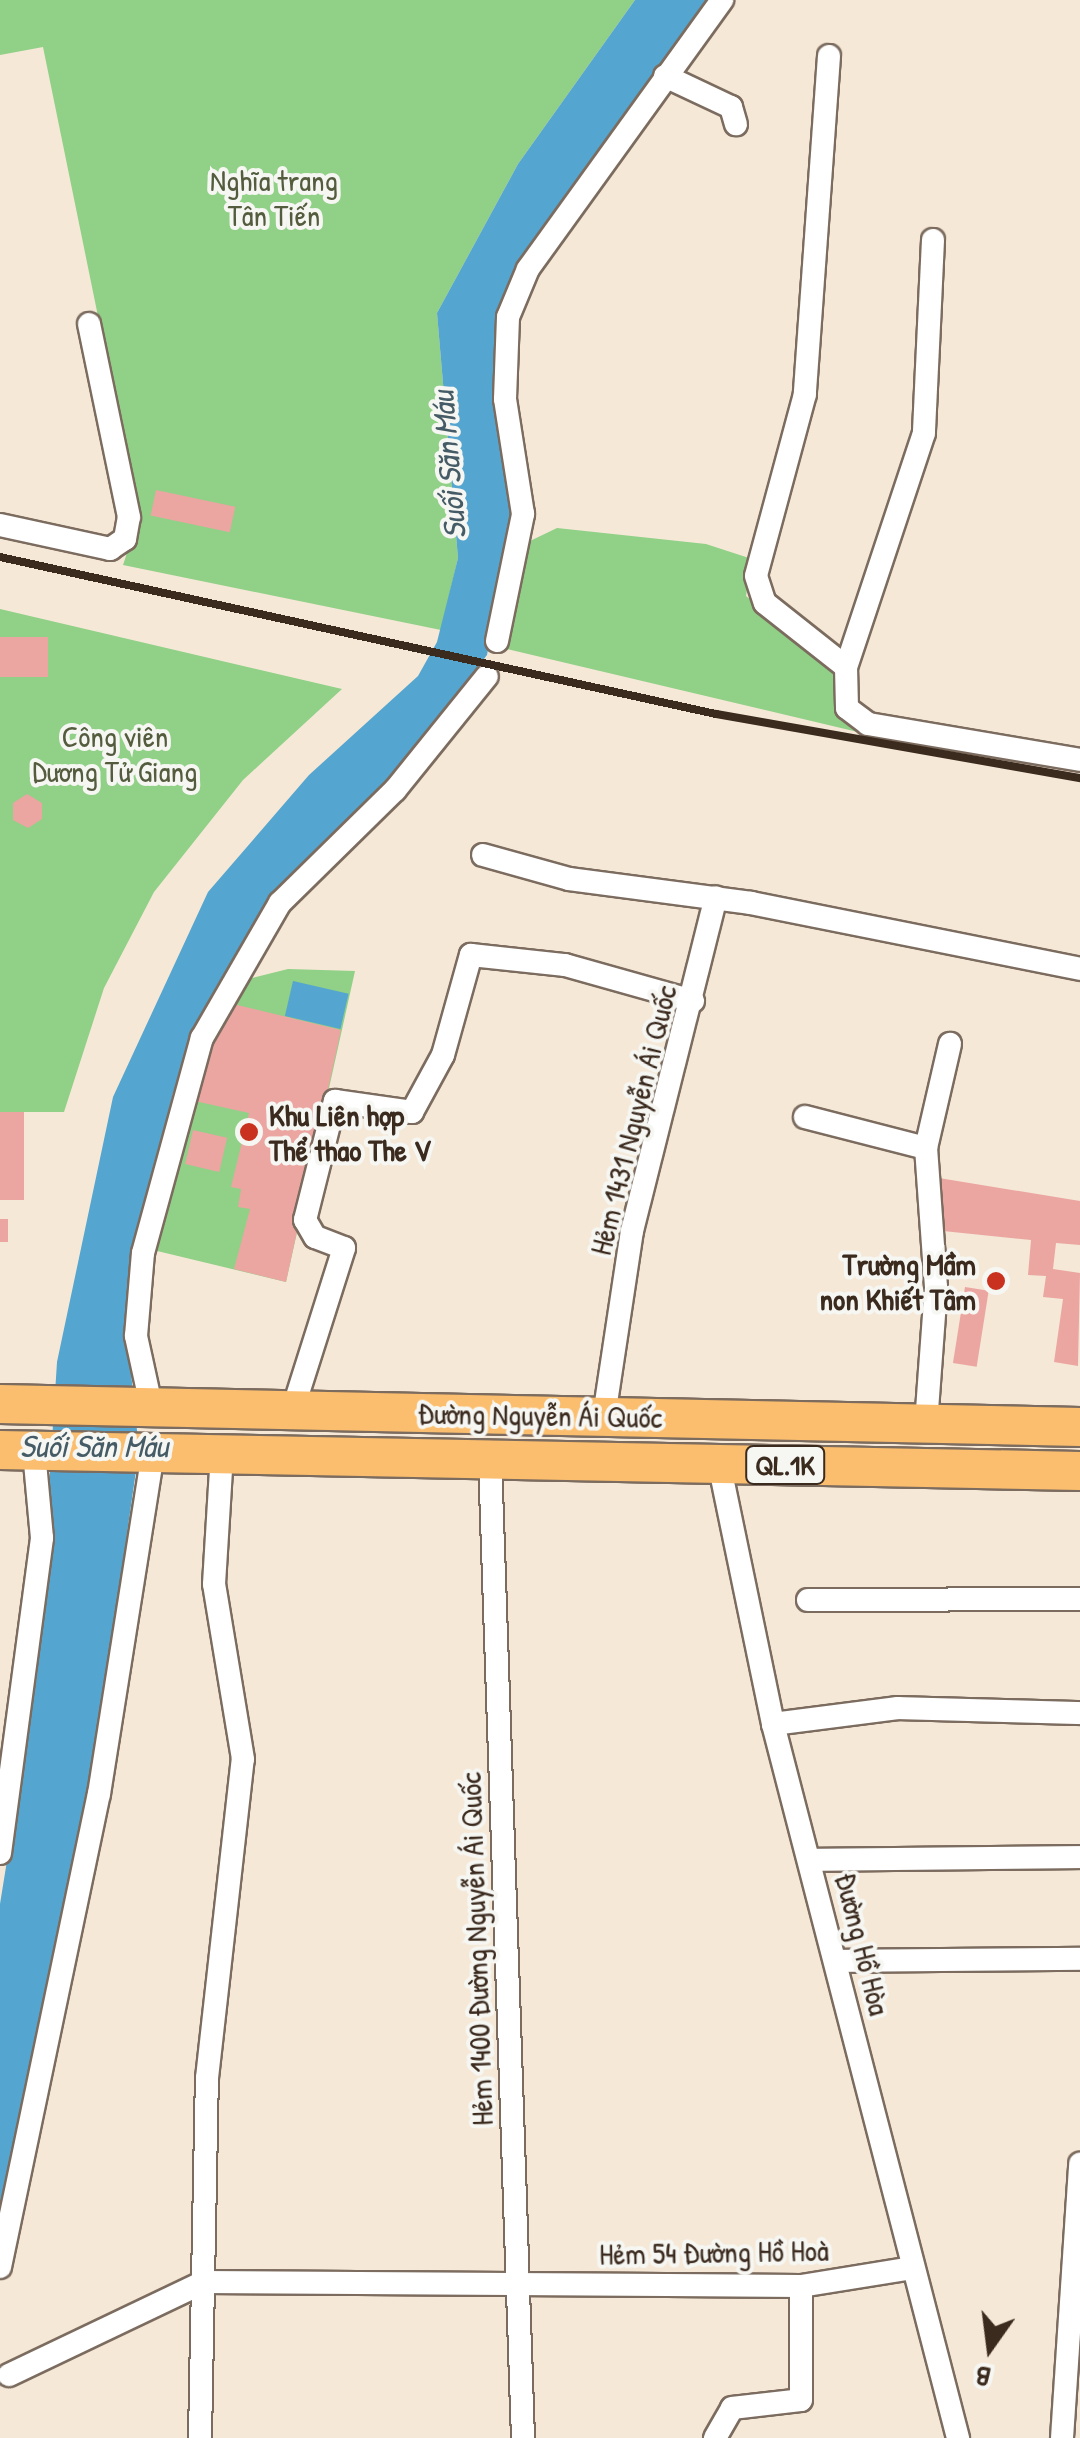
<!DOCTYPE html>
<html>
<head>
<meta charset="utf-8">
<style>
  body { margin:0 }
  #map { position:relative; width:1080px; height:2438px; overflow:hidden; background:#f5e8d7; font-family:"Patrick Hand",sans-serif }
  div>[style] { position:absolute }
  .green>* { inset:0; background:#90d087 }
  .water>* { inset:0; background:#54a5cf; transform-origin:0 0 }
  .building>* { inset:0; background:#eba6a1; transform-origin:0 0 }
  .roads { filter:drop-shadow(2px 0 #7c6c5f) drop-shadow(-2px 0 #7c6c5f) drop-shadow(0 2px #7c6c5f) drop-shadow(0 -2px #7c6c5f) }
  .street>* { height:22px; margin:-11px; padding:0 11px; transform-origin:11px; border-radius:11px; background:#fff }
  .primary>* { height:38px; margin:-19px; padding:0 19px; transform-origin:19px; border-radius:19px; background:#fbbe6e }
  .rail>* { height:8px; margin:-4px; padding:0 4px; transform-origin:4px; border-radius:4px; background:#3b2a1e }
  .dots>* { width:28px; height:28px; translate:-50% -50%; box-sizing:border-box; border:5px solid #f6f6f2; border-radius:50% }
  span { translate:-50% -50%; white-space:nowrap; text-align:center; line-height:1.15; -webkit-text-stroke:8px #f6f6f2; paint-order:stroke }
  .shield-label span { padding:2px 8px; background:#f6f6f2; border:2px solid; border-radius:8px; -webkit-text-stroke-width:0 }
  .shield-label { font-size:28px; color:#3b2a1e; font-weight:700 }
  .park-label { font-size:30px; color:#545c3e }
  .poi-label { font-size:30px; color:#3b2a1e; font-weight:700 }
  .left { translate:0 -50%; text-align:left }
  .right { translate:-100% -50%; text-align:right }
  .street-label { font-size:30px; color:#3b2a1e }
  .water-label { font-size:32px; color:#455b65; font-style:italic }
  .north { position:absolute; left:940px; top:2298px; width:100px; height:100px; -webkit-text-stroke:8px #f6f6f2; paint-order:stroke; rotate:194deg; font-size:28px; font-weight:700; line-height:40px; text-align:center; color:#3b2a1e }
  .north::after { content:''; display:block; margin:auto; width:35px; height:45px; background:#3b2a1e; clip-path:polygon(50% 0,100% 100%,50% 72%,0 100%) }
</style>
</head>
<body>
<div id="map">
  <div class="green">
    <div style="clip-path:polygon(0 0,635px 0,518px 164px,437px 313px,458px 558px,441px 630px,123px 565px,139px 517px,43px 47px,0 55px)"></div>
    <div style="clip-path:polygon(557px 528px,706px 544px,752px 559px,746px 596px,837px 669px,839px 713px,862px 733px,507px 649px,528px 542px)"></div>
    <div style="clip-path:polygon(0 609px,342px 689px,243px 780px,154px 892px,104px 988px,64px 1112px,0 1112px)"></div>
    <div style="clip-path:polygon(288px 969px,355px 971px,286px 1282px,153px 1250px,211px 1041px,240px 981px)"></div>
  </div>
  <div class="water">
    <div style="clip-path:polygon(635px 0,710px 0,500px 314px,495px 381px,513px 513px,487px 655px,387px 785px,272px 897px,216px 987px,173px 1093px,133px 1254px,127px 1334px,139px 1450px,95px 1756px,0 2230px,0 1904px,37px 1675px,57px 1362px,113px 1097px,208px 892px,309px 775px,418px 676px,437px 642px,458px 558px,437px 313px,518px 164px)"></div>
    <div style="left:293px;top:981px;width:57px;height:36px;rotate:13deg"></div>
  </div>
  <div class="building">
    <div style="left:156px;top:490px;width:81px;height:26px;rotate:12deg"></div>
    <div style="left:0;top:637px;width:48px;height:40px"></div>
    <div style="clip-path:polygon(27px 794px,42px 803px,42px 819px,28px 828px,13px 820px,13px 803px)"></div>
    <div style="clip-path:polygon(229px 1003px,341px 1030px,286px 1282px,234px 1269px,250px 1209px,238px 1207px,241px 1189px,231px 1187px,249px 1113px,190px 1100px)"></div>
    <div style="left:0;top:1112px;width:24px;height:88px"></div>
    <div style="left:193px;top:1130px;width:35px;height:35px;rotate:13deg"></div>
    <div style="clip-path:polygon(939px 1178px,1080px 1201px,1080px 1245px,1056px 1243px,1053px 1269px,1080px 1273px,1078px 1366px,1054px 1362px,1063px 1299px,1043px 1297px,1046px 1276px,1028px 1275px,1031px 1240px,943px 1231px)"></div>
    <div style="left:0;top:1219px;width:8px;height:23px"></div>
    <div style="left:965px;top:1287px;width:24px;height:77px;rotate:9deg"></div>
  </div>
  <div class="roads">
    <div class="street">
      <div style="left:829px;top:56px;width:339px;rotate:94.1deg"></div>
      <div style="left:805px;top:394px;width:188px;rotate:105.1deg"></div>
      <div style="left:756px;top:576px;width:28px;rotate:72deg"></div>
      <div style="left:765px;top:603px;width:103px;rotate:38.3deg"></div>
      <div style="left:665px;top:76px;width:73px;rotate:25.2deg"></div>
      <div style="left:731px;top:107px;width:18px;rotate:74deg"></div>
      <div style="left:933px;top:240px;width:193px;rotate:92.7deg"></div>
      <div style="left:924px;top:433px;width:247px;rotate:108.4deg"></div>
      <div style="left:846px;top:667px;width:41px;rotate:88.6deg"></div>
      <div style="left:847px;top:708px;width:26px;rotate:37deg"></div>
      <div style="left:868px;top:724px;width:215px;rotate:9.6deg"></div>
      <div style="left:0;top:525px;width:113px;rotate:12.3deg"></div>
      <div style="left:110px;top:549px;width:18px;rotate:-34deg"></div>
      <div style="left:125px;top:539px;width:22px;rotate:-80deg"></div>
      <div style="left:129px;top:517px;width:197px;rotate:-101.7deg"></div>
      <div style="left:497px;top:641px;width:130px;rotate:-78.4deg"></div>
      <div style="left:523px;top:514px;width:116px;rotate:-98.9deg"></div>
      <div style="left:505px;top:399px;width:82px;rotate:-87.9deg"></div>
      <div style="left:508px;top:317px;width:52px;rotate:-67.4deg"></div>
      <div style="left:528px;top:269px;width:332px;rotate:-54.2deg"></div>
      <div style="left:483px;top:855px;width:89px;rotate:15.6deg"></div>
      <div style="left:569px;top:879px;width:184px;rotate:7.5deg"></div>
      <div style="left:751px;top:903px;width:336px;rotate:11.3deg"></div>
      <div style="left:805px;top:1117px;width:125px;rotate:14.4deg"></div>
      <div style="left:151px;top:1405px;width:71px;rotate:-102.3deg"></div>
      <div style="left:136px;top:1336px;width:83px;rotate:-85.2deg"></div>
      <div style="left:143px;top:1253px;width:223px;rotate:-74.7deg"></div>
      <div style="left:202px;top:1038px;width:156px;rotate:-60deg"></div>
      <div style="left:280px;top:903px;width:161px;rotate:-44.5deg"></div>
      <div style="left:395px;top:790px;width:146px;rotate:-51.1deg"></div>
      <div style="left:293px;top:1409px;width:169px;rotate:-72.4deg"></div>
      <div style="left:344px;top:1248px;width:31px;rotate:-159deg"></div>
      <div style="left:315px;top:1237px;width:20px;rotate:-120deg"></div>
      <div style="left:305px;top:1220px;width:123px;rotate:-75.9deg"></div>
      <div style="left:335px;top:1101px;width:78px;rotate:8.1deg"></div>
      <div style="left:412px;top:1112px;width:65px;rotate:-61.5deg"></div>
      <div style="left:443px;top:1055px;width:104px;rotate:-74.4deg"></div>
      <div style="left:471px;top:955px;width:95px;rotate:6.1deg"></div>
      <div style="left:565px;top:965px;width:133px;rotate:15.7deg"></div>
      <div style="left:604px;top:1416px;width:187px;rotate:-81.4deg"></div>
      <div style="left:632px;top:1231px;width:344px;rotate:-75.9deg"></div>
      <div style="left:926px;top:1424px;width:137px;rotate:-85.8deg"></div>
      <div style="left:936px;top:1287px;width:139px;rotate:-94.1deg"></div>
      <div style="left:926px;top:1148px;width:107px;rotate:-77deg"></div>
      <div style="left:490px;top:1459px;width:980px;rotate:88.07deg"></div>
      <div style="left:719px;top:1463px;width:267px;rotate:78.3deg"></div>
      <div style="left:773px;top:1724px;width:738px;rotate:75.47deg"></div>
      <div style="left:808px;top:1600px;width:272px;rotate:-0.2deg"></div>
      <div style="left:773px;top:1724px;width:126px;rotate:-7.3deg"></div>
      <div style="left:898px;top:1708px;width:182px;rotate:1.6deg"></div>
      <div style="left:0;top:1853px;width:318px;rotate:-82.4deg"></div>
      <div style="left:42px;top:1538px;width:87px;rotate:-95.3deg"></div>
      <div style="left:810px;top:1860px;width:270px;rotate:-0.6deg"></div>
      <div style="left:837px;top:1961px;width:243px;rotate:-0.5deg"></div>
      <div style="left:0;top:2267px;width:483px;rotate:-78.2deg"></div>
      <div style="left:99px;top:1794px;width:346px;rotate:-81deg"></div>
      <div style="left:9px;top:2375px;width:216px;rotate:-25.5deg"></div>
      <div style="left:204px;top:2282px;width:597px;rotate:0.38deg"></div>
      <div style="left:801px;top:2286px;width:112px;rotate:-9.2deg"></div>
      <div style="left:200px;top:2438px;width:360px;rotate:-88.9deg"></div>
      <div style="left:207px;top:2078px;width:321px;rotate:-83.6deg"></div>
      <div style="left:243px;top:1759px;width:177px;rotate:-99.4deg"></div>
      <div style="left:214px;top:1584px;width:131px;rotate:-86.5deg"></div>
      <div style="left:715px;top:2438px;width:34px;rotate:-60deg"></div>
      <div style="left:732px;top:2408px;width:69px;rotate:-6.6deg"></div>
      <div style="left:801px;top:2400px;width:114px;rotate:-90deg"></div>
      <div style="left:1062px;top:2438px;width:275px;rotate:-86.2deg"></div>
    </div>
    <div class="primary">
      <div style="left:0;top:1404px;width:1080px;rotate:1.22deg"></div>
      <div style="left:0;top:1450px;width:1080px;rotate:1.11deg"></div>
    </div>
  </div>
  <div class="rail">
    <div style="left:0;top:557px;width:733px;rotate:12.37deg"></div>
    <div style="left:716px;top:714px;width:370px;rotate:10deg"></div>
  </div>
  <div class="dots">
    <div style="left:249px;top:1132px;background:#c8321e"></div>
    <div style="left:996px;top:1281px;background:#c8321e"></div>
  </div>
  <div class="shield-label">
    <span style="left:785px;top:1465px">QL.1K</span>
  </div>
  <div class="park-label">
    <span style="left:274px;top:197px">Nghĩa trang<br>Tân Tiến</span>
    <span style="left:115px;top:753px">Công viên<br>Dương Tử Giang</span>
  </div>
  <div class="poi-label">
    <span class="left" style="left:269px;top:1132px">Khu Liên hợp<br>Thể thao The V</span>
    <span class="right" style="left:976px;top:1281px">Trường Mầm<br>non Khiết Tâm</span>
  </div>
  <div class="street-label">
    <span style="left:633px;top:1120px;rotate:-76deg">Hẻm 1431 Nguyễn Ái Quốc</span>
    <span style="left:540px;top:1415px;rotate:1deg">Đường Nguyễn Ái Quốc</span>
    <span style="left:863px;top:1944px;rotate:76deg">Đường Hồ Hòa</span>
    <span style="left:476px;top:1949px;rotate:-92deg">Hẻm 1400 Đường Nguyễn Ái Quốc</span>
    <span style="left:714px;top:2252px;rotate:-1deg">Hẻm 54 Đường Hồ Hoà</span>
  </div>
  <div class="water-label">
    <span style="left:449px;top:465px;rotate:-95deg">Suối Săn Máu</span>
    <span style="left:94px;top:1446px">Suối Săn Máu</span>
  </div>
  <div class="north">B</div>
</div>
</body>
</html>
